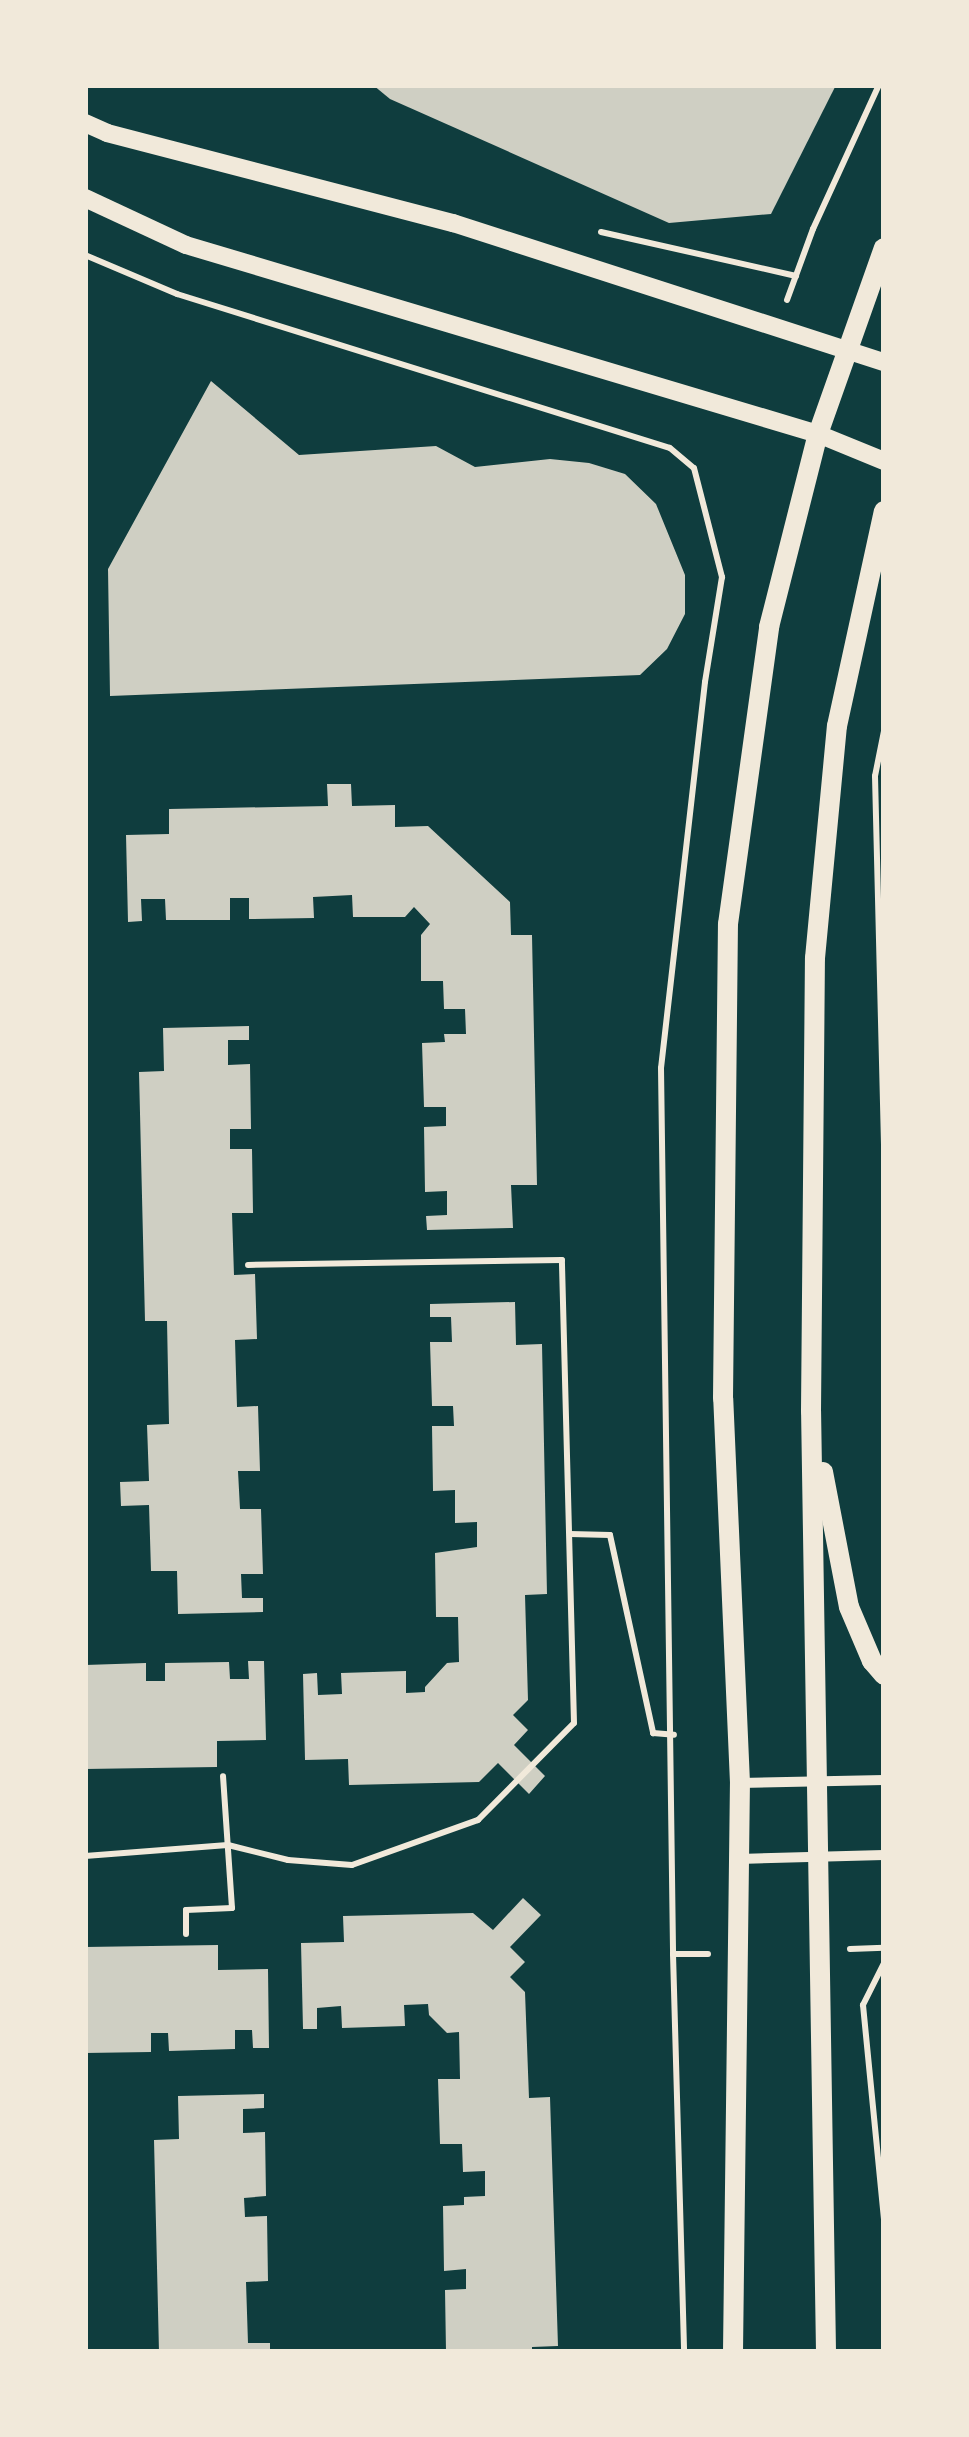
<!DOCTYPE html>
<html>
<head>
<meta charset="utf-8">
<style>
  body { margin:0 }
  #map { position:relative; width:969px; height:2437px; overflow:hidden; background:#0f3d3e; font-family:Roboto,sans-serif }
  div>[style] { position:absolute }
  .building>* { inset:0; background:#cfcfc3 }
  .path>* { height:6px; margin:-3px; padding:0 3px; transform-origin:3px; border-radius:3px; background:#f1e9da }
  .minor>* { height:10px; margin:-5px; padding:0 5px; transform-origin:5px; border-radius:5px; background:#f1e9da }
  .tertiary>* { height:18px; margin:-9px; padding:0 9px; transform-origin:9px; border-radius:9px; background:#f1e9da }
  .secondary>* { height:20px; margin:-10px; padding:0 10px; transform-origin:10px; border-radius:10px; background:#f1e9da }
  span { translate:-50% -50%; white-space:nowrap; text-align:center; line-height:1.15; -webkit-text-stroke:8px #f1e9da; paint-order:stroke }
  .frame { position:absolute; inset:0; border:88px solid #f1e9da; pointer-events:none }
</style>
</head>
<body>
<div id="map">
  <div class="building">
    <div style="clip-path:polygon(373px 85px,836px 85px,771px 214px,669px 223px,390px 99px)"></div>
    <div style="clip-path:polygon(211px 381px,299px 455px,436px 446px,475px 467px,550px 459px,589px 463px,625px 474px,656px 504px,685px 575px,685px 614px,667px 649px,640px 675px,110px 696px,108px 569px)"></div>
    <div style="clip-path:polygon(327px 784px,351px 784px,352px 806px,395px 805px,395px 827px,428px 826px,510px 902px,511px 935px,532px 935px,537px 1185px,511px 1185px,513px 1228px,427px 1230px,426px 1216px,447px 1215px,447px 1191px,425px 1192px,424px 1127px,446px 1126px,446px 1107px,424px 1107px,422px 1043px,445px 1042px,444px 1034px,466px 1034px,465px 1009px,444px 1009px,443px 981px,421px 981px,421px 935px,430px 924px,414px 907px,405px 917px,353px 917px,352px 895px,313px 897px,314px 918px,249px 919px,249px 898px,230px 898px,230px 920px,166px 920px,165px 899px,141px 899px,142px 921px,128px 922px,126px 835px,169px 834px,169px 809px,328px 806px)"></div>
    <div style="clip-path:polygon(249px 1026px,249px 1040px,228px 1040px,228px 1065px,250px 1064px,251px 1129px,230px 1129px,230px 1149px,252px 1149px,253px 1213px,232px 1213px,234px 1275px,255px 1274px,257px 1339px,235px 1340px,237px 1407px,258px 1406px,260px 1471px,238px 1471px,240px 1509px,261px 1509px,263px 1574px,241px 1574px,242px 1598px,263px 1598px,263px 1612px,178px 1614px,177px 1571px,151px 1571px,149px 1505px,121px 1506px,120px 1482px,149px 1481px,147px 1425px,169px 1424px,167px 1321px,145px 1321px,139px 1072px,164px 1071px,163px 1028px)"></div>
    <div style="clip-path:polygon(515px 1302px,516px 1345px,542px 1344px,547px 1594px,525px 1595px,528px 1700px,513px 1715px,528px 1730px,514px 1745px,545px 1776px,529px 1794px,498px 1763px,479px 1782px,349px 1785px,348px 1759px,305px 1760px,303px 1674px,317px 1673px,318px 1695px,342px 1694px,341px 1673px,406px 1671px,406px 1693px,425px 1692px,425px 1687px,447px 1663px,459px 1662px,458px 1617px,436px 1617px,435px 1553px,477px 1547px,477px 1522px,455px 1523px,455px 1490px,433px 1491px,432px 1426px,454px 1426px,453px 1406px,432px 1406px,430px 1342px,452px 1342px,451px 1317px,430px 1317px,430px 1304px)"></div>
    <div style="clip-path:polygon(248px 1661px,264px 1661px,266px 1740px,217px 1741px,217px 1767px,85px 1769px,85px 1665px,146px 1663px,146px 1681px,165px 1681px,165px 1663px,229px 1662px,230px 1679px,249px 1679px)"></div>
    <div style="clip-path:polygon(523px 1898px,541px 1915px,510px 1947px,525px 1962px,510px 1977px,525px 1992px,529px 2098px,550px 2097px,558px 2346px,532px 2347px,532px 2352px,446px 2352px,445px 2290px,466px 2289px,466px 2269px,444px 2271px,443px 2206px,464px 2205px,464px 2197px,485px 2196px,485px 2171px,463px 2172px,462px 2144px,440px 2144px,438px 2079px,460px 2079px,459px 2032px,447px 2033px,429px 2015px,428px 2004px,404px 2005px,405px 2026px,342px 2028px,341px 2006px,317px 2008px,317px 2029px,303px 2029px,301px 1943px,344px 1942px,343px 1916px,473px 1913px,493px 1930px)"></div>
    <div style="clip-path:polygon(218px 1945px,218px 1970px,268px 1969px,269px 2048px,253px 2048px,252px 2030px,235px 2030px,235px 2049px,169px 2051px,168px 2033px,151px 2033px,151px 2052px,85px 2053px,85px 1947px)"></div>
    <div style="clip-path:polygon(264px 2094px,264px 2108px,243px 2109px,243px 2133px,265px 2132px,266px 2196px,244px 2198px,245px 2217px,267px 2216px,268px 2281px,246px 2282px,248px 2343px,270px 2343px,270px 2352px,159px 2352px,154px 2140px,179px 2139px,178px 2096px)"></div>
  </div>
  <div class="path">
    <div style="left:601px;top:232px;width:200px;rotate:12.7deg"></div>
    <div style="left:85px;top:255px;width:100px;rotate:23deg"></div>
    <div style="left:177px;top:294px;width:516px;rotate:17.35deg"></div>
    <div style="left:670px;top:448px;width:31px;rotate:40deg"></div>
    <div style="left:694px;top:468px;width:113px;rotate:75.6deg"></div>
    <div style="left:722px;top:577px;width:106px;rotate:99.2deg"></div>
    <div style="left:705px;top:682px;width:388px;rotate:96.5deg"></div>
    <div style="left:661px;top:1068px;width:886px;rotate:89.22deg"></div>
    <div style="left:673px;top:1954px;width:398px;rotate:88.4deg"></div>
    <div style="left:787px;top:300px;width:76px;rotate:-69.9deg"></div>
    <div style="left:813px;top:229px;width:158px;rotate:-65.4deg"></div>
    <div style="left:884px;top:731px;width:46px;rotate:101.3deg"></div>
    <div style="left:875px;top:776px;width:372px;rotate:88.6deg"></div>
    <div style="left:570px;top:1534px;width:40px;rotate:1.4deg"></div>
    <div style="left:610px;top:1535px;width:203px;rotate:77.7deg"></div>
    <div style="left:653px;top:1733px;width:21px;rotate:5deg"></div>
    <div style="left:85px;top:1856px;width:143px;rotate:-4.4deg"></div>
    <div style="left:228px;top:1845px;width:62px;rotate:14deg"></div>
    <div style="left:288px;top:1860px;width:64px;rotate:4.5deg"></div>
    <div style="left:352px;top:1865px;width:134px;rotate:-19.7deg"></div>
    <div style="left:478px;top:1820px;width:136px;rotate:-45.3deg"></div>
    <div style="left:574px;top:1723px;width:463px;rotate:-91.5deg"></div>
    <div style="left:562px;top:1260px;width:314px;rotate:179.1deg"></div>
    <div style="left:186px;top:1934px;width:24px;rotate:-90deg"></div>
    <div style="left:186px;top:1910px;width:46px;rotate:-2.5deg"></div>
    <div style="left:232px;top:1908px;width:132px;rotate:-93.9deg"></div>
    <div style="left:850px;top:1949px;width:34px;rotate:-2deg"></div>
    <div style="left:673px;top:1954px;width:35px"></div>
    <div style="left:884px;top:1963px;width:47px;rotate:116.6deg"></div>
    <div style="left:863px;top:2005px;width:217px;rotate:84.4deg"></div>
  </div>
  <div class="minor">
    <div style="left:740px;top:1783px;width:144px;rotate:-1.2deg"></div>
    <div style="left:739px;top:1859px;width:145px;rotate:-1.6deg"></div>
  </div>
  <div class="tertiary">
    <div style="left:85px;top:123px;width:24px;rotate:24deg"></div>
    <div style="left:107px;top:133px;width:358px;rotate:14.6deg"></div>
    <div style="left:453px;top:223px;width:453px;rotate:17.9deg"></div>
    <div style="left:85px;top:198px;width:111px;rotate:25deg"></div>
    <div style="left:186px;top:245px;width:660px;rotate:16.65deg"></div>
    <div style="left:818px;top:434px;width:71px;rotate:22.2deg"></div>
  </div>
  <div class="secondary">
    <div style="left:823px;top:1472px;width:137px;rotate:79.1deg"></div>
    <div style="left:849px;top:1607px;width:59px;rotate:66.9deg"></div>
    <div style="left:872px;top:1661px;width:18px;rotate:49deg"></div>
    <div style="left:733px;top:2352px;width:569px;rotate:-89.3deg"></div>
    <div style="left:740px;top:1783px;width:385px;rotate:-92.5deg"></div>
    <div style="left:723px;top:1398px;width:474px;rotate:-89.4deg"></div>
    <div style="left:728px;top:924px;width:300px;rotate:-82.1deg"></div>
    <div style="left:769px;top:627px;width:199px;rotate:-75.8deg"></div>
    <div style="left:818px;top:434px;width:197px;rotate:-70.5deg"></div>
    <div style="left:826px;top:2352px;width:941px;rotate:-90.91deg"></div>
    <div style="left:811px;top:1411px;width:453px;rotate:-89.5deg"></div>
    <div style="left:815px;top:958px;width:233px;rotate:-84.6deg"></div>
    <div style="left:837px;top:726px;width:220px;rotate:-77.7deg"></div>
  </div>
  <div class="frame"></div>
</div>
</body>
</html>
